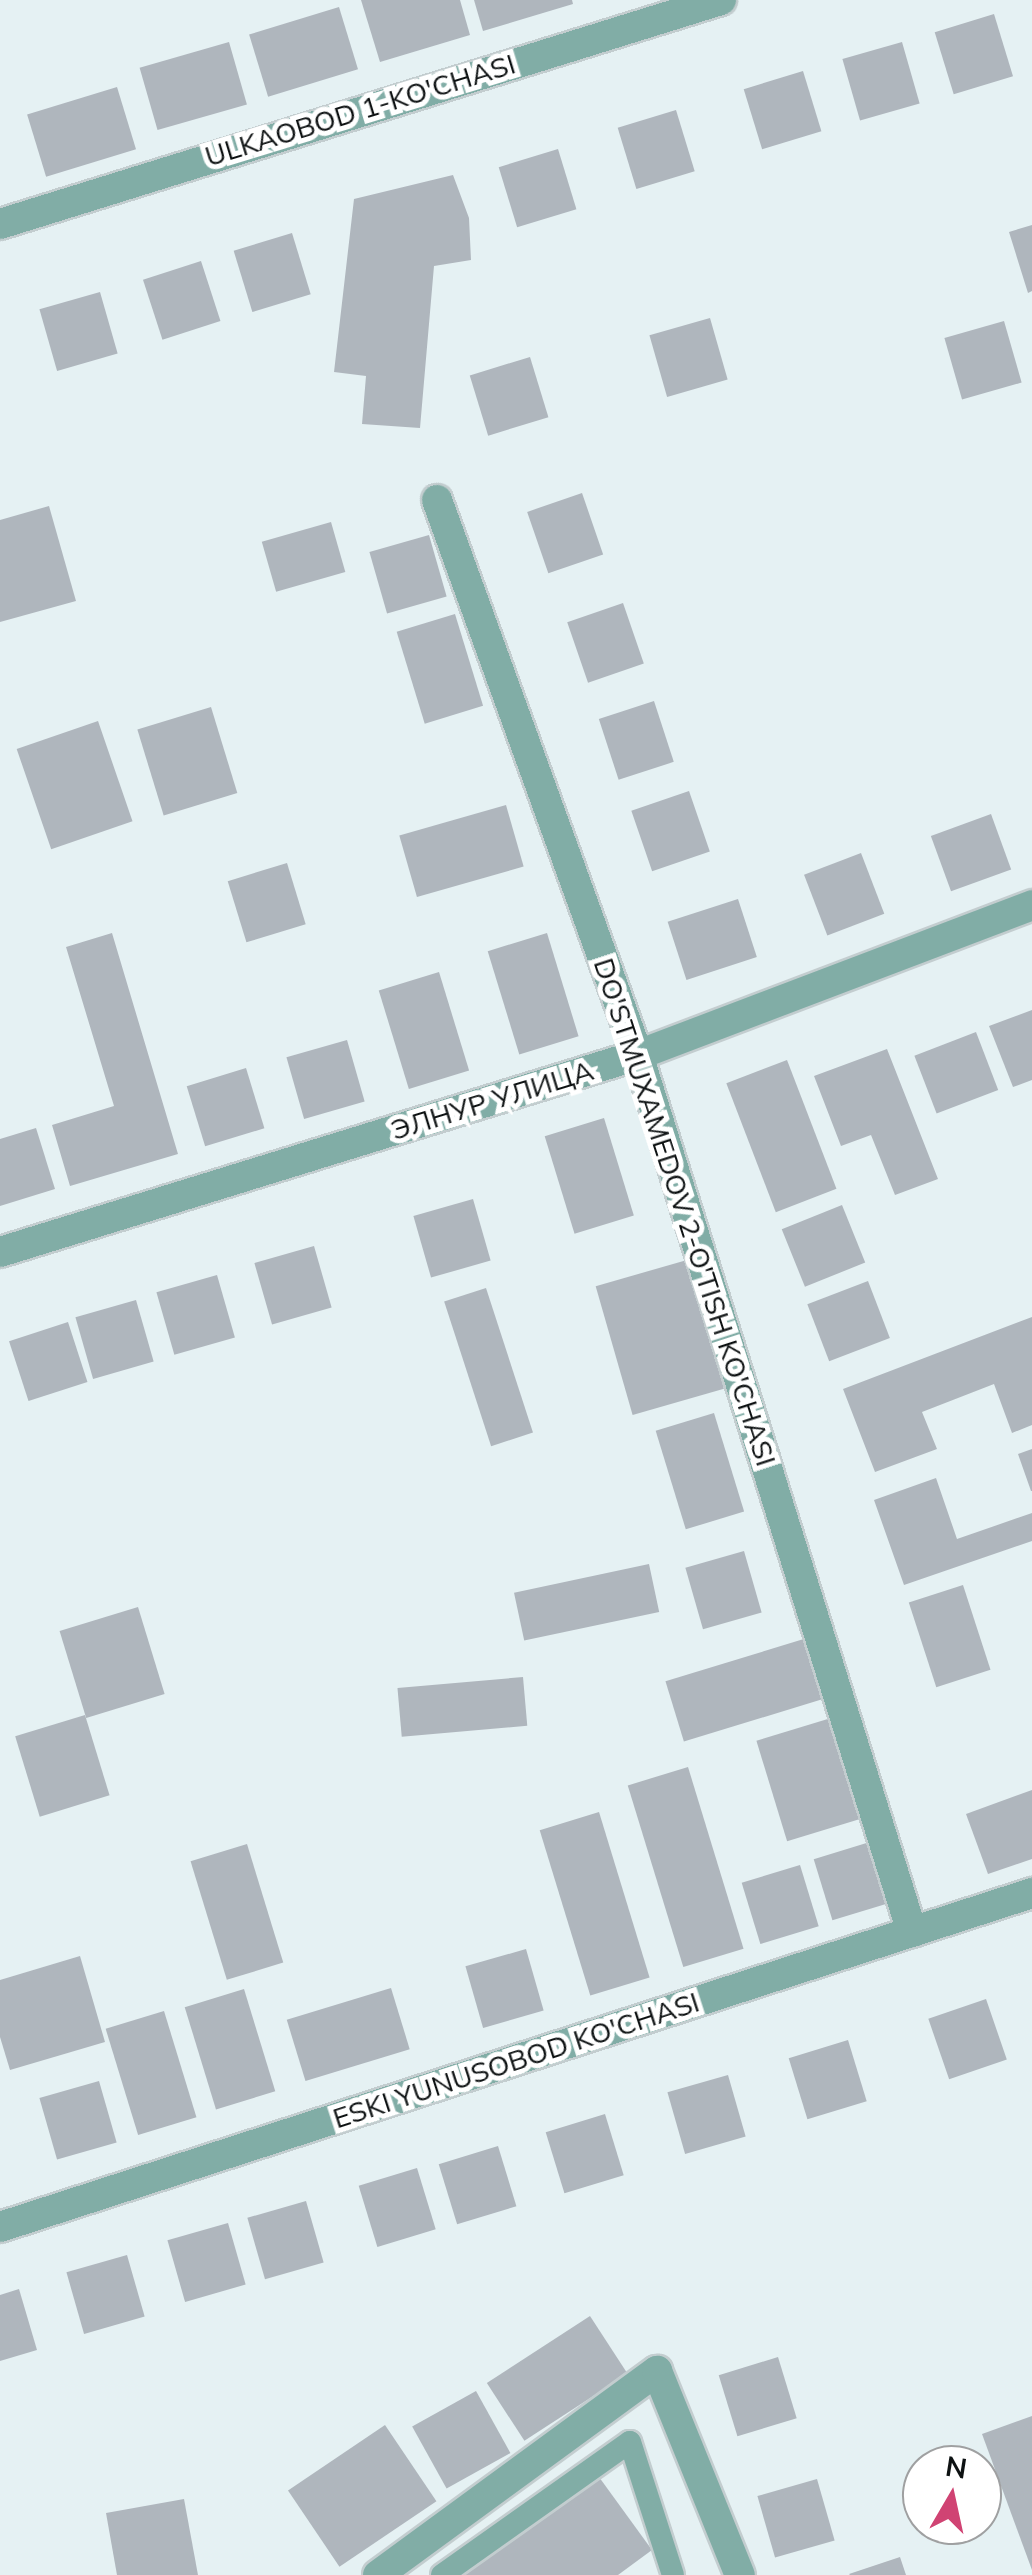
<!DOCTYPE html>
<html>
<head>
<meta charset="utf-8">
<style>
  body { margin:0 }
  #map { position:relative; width:1032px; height:2575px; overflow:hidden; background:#e5f1f3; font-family:Mulish,sans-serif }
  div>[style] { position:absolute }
  .building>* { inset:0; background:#afb6bd; transform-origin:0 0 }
  .roads { filter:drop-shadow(2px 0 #c3cdcf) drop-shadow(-2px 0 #c3cdcf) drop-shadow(0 2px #c3cdcf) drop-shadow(0 -2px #c3cdcf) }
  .service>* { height:22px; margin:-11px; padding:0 11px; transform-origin:11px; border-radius:11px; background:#81ada6 }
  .minor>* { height:30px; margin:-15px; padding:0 15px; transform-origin:15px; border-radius:15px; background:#81ada6 }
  span { translate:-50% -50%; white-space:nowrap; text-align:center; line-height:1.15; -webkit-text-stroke:10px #fff; paint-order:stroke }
  .street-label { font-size:28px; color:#0e1213 }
  .north { position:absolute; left:902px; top:2445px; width:100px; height:100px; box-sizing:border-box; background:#fff; border:2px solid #9fa0a1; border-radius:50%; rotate:9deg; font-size:28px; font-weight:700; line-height:40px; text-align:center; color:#0e1213 }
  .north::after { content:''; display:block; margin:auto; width:35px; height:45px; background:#d04373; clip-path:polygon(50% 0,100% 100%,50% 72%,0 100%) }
</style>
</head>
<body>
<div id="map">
  <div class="building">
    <div style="clip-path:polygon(361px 0,460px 0,470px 35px,380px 62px)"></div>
    <div style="clip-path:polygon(474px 0,572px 0,573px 4px,483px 31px)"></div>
    <div style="left:339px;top:7px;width:65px;height:94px;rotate:73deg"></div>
    <div style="left:994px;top:14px;width:65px;height:62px;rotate:73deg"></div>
    <div style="left:229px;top:42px;width:65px;height:93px;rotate:74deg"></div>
    <div style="left:902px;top:42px;width:64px;height:62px;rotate:74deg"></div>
    <div style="left:803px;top:71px;width:63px;height:62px;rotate:73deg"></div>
    <div style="left:117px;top:87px;width:65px;height:94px;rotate:73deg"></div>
    <div style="left:676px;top:110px;width:64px;height:61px;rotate:73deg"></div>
    <div style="left:558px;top:149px;width:63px;height:62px;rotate:73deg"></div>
    <div style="clip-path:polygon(453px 175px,469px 218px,471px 260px,434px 266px,420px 428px,362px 424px,366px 376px,334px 372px,354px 199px)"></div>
    <div style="clip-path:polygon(1032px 225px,1032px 291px,1028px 293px,1009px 232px)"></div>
    <div style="left:292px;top:233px;width:64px;height:61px;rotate:73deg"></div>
    <div style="left:201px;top:261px;width:63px;height:61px;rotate:72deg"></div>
    <div style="left:100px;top:292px;width:64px;height:63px;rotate:74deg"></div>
    <div style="left:710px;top:318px;width:64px;height:63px;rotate:74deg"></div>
    <div style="left:1004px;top:321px;width:64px;height:62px;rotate:74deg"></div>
    <div style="left:530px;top:357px;width:63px;height:63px;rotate:73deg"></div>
    <div style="left:582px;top:493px;width:65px;height:58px;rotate:71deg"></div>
    <div style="clip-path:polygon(49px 506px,76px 601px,0 622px,0 520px)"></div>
    <div style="left:331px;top:522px;width:52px;height:72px;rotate:74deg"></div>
    <div style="left:429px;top:535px;width:64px;height:62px;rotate:74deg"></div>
    <div style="left:623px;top:603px;width:64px;height:59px;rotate:71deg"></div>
    <div style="left:455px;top:614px;width:96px;height:61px;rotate:73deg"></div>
    <div style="left:654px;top:701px;width:64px;height:58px;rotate:72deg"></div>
    <div style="left:211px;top:707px;width:90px;height:77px;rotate:73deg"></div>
    <div style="left:98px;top:721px;width:106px;height:86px;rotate:71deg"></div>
    <div style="left:689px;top:791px;width:64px;height:61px;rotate:71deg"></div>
    <div style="left:506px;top:805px;width:64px;height:111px;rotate:74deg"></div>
    <div style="left:991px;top:814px;width:59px;height:64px;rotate:70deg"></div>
    <div style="left:861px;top:853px;width:65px;height:61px;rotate:69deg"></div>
    <div style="left:287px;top:863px;width:64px;height:62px;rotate:73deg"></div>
    <div style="left:738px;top:899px;width:61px;height:74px;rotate:72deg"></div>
    <div style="clip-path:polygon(112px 933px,178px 1154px,70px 1186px,52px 1125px,114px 1106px,66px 947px)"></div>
    <div style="left:547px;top:933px;width:108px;height:62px;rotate:73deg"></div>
    <div style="left:439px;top:972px;width:103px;height:63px;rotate:73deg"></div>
    <div style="clip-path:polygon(1032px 1010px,1032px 1080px,1013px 1087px,989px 1026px)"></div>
    <div style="left:976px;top:1032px;width:62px;height:66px;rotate:69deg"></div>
    <div style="left:347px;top:1040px;width:64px;height:63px;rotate:74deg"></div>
    <div style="clip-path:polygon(887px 1049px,938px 1179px,895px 1195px,871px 1135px,841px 1146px,814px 1076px)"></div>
    <div style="left:787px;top:1060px;width:138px;height:65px;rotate:69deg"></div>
    <div style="left:246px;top:1068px;width:63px;height:62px;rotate:73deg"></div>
    <div style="left:604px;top:1118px;width:102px;height:62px;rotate:73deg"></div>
    <div style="clip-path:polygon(36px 1128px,55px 1189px,0 1206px,0 1139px)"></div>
    <div style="left:473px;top:1199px;width:64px;height:62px;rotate:74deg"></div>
    <div style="left:842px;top:1205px;width:62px;height:65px;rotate:68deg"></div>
    <div style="left:314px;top:1246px;width:64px;height:62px;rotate:74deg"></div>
    <div style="left:687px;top:1260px;width:134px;height:95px;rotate:74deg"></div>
    <div style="left:217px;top:1275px;width:65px;height:63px;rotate:74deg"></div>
    <div style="left:868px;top:1281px;width:61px;height:65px;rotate:69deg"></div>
    <div style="left:486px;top:1288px;width:152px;height:44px;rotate:72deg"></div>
    <div style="left:136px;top:1300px;width:64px;height:63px;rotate:74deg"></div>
    <div style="clip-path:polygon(1032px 1317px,1032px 1425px,1012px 1433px,994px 1384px,922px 1412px,937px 1449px,875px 1472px,843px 1389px)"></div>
    <div style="left:68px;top:1322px;width:63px;height:62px;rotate:72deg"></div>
    <div style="left:714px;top:1413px;width:103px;height:61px;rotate:73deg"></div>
    <div style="clip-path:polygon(1032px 1449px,1032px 1491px,1031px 1491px,1018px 1454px)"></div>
    <div style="clip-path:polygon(936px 1478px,957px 1539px,1032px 1513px,1032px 1541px,904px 1585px,874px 1500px)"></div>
    <div style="left:744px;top:1551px;width:64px;height:61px;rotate:74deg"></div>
    <div style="left:649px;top:1564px;width:49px;height:138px;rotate:78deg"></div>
    <div style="left:963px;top:1585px;width:89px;height:57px;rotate:72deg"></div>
    <div style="left:138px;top:1607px;width:91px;height:82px;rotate:73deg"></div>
    <div style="left:807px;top:1638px;width:63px;height:148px;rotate:73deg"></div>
    <div style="left:523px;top:1677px;width:49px;height:126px;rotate:85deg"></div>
    <div style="left:85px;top:1715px;width:84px;height:73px;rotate:73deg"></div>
    <div style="left:831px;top:1718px;width:105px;height:78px;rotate:73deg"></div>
    <div style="left:688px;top:1767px;width:190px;height:63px;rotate:73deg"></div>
    <div style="clip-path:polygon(1032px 1790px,1032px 1859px,988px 1874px,966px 1814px)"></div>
    <div style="left:599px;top:1812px;width:173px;height:62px;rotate:73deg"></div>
    <div style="left:873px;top:1841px;width:64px;height:62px;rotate:73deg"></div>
    <div style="left:247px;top:1844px;width:124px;height:59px;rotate:73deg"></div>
    <div style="left:800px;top:1865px;width:64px;height:61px;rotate:73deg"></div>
    <div style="left:526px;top:1949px;width:64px;height:63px;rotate:74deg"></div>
    <div style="clip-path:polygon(80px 1956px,105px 2042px,10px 2070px,0 2037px,0 1980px)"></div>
    <div style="left:391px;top:1988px;width:64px;height:109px;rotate:73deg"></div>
    <div style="left:244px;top:1989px;width:107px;height:62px;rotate:73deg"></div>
    <div style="left:986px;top:1999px;width:64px;height:61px;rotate:71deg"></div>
    <div style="left:164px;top:2011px;width:111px;height:61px;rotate:73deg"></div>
    <div style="left:848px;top:2040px;width:64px;height:62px;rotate:73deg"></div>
    <div style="left:728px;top:2075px;width:64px;height:63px;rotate:74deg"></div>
    <div style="left:99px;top:2081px;width:64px;height:62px;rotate:74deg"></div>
    <div style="left:605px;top:2114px;width:64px;height:62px;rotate:73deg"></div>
    <div style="left:498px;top:2146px;width:63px;height:62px;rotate:73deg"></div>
    <div style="left:417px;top:2168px;width:64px;height:61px;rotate:73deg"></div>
    <div style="left:306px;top:2201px;width:64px;height:61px;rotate:74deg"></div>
    <div style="left:228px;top:2223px;width:64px;height:63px;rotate:74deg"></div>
    <div style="left:127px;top:2255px;width:64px;height:63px;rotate:74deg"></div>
    <div style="clip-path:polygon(19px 2289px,37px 2350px,0 2361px,0 2295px)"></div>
    <div style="left:590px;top:2316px;width:69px;height:123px;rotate:57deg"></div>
    <div style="left:778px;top:2357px;width:64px;height:62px;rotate:73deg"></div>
    <div style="left:476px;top:2391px;width:71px;height:73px;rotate:61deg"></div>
    <div style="clip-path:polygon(1032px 2416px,1032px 2570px,982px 2434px)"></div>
    <div style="left:385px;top:2425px;width:92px;height:117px;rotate:56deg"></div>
    <div style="clip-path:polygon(599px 2477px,652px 2550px,618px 2575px,463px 2575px)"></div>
    <div style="left:817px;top:2479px;width:64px;height:62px;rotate:74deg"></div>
    <div style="clip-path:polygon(184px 2499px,198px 2575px,117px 2575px,106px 2513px)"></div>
    <div style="clip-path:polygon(900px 2557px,906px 2575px,850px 2575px,849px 2574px)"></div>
  </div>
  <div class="roads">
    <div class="service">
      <div style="left:442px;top:2575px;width:230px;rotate:-35.3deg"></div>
      <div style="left:630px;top:2442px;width:140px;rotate:72.1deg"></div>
    </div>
    <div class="minor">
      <div style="left:0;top:224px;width:755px;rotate:-17.26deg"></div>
      <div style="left:437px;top:500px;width:590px;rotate:70.09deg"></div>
      <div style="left:638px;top:1055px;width:919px;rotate:72.65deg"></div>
      <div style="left:0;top:1252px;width:668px;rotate:-17.16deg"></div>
      <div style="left:638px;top:1055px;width:422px;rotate:-20.8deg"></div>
      <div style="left:0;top:2227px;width:1085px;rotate:-17.93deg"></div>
      <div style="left:378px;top:2575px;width:346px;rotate:-36.2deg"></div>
      <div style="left:657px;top:2371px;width:220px;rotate:67.9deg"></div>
    </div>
  </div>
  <div class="street-label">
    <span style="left:360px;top:110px;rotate:-17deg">ULKAOBOD 1-KO'CHASI</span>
    <span style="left:492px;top:1100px;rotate:-17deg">ЭЛНУР УЛИЦА</span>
    <span style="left:685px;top:1212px;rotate:72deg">DO'STMUXAMEDOV 2-O'TISH KO'CHASI</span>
    <span style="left:516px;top:2060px;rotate:-18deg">ESKI YUNUSOBOD KO'CHASI</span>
  </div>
  <div class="north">N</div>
</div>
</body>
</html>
